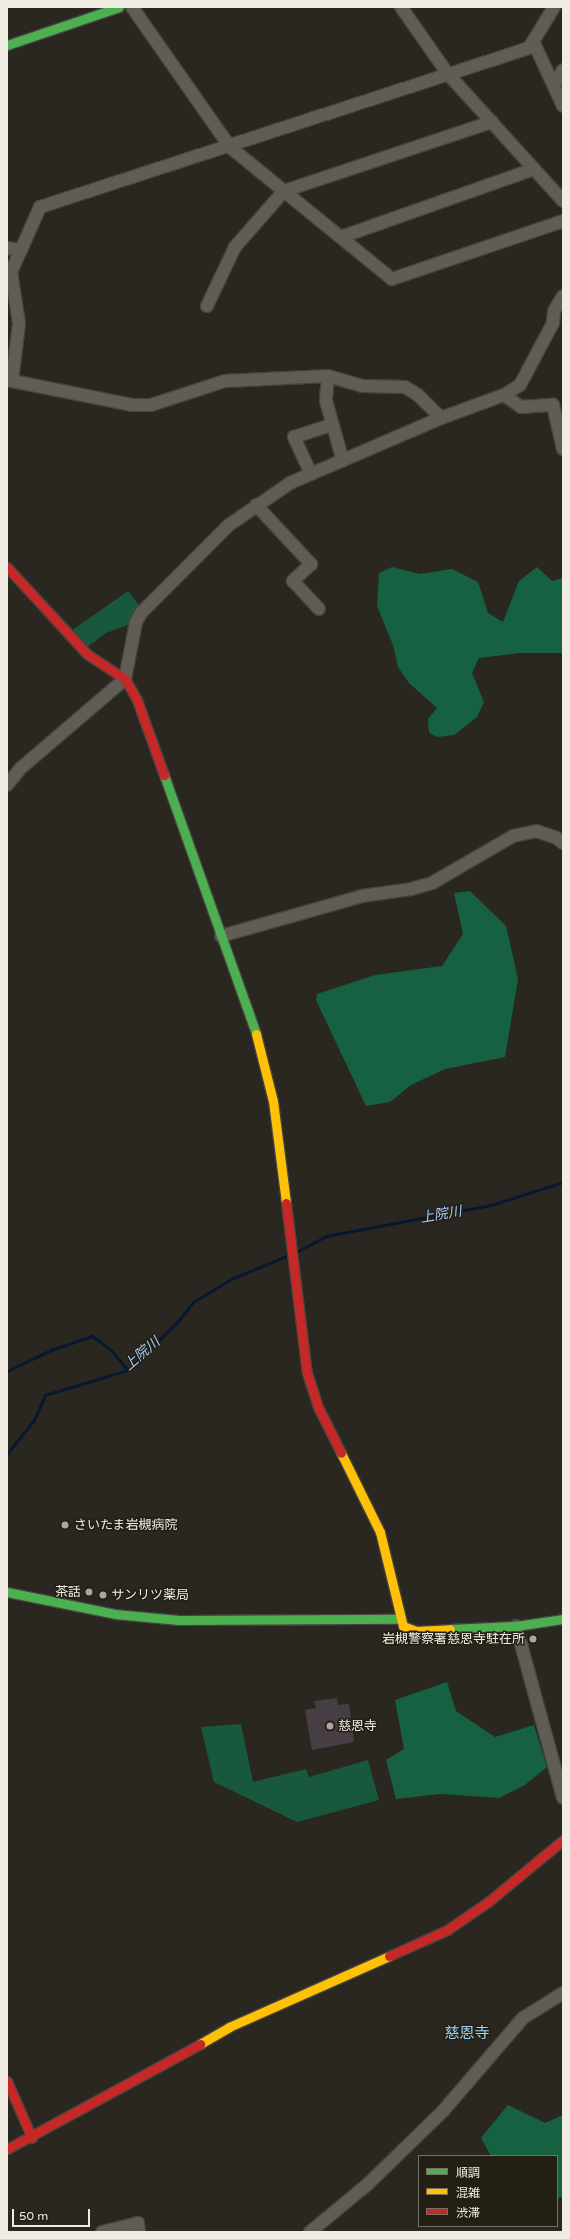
<!DOCTYPE html>
<html>
<head>
<meta charset="utf-8">
<style>
  body { margin:0 }
  #map { position:relative; width:570px; height:2239px; overflow:hidden; background:#2a2721; font-family:"Varela Round","Noto Sans JP",sans-serif }
  div>[style] { position:absolute }
  .green>* { inset:0; background:#18583c }
  .forest>* { inset:0; background:#166142 }
  .stream>* { height:3px; margin:-1.5px; padding:0 1.5px; transform-origin:1.5px; border-radius:1.5px; background:#061930 }
  .building>* { inset:0; background:#473e44 }
  .roads { filter:drop-shadow(1px 0 #46443e) drop-shadow(-1px 0 #46443e) drop-shadow(0 1px #46443e) drop-shadow(0 -1px #46443e) }
  .street>* { height:12px; margin:-6px; padding:0 6px; transform-origin:6px; border-radius:6px; background:#605d57 }
  .fast>* { height:9px; margin:-4.5px; padding:0 4.5px; transform-origin:4.5px; border-radius:4.5px; background:#4caf50 }
  .slow>* { height:9px; margin:-4.5px; padding:0 4.5px; transform-origin:4.5px; border-radius:4.5px; background:#ffc107 }
  .jam>* { height:9px; margin:-4.5px; padding:0 4.5px; transform-origin:4.5px; border-radius:4.5px; background:#c62828 }
  .dots>* { width:11px; height:11px; translate:-50% -50%; box-sizing:border-box; border:2px solid #241f13; border-radius:50% }
  span { translate:-50% -50%; white-space:nowrap; text-align:center; line-height:1.15; -webkit-text-stroke:3px #241f13; paint-order:stroke }
  .poi-label { font-size:13px; color:#f0ece4 }
  .left { translate:0 -50%; text-align:left }
  .right { translate:-100% -50%; text-align:right }
  .water-label { font-size:14px; color:#a4cbf9; font-style:italic }
  .quarter-label { font-size:15px; color:#9cd6fc }
  .frame { position:absolute; inset:0; border:8px solid #f0ece4; pointer-events:none }
  .legend { position:absolute; left:418px; top:2155px; width:140px; height:72px; box-sizing:border-box; background:#241f13; border:1px solid #767167; margin:0; padding:5px 7px; list-style:none; font-size:12px; color:#f0ece4 }
  .legend li { display:flex; align-items:center; gap:8px; height:20px }
  .legend b { width:20px; border:1px solid #767167 }
  .scale { position:absolute; left:12px; top:2209px; width:78px; height:18px; box-sizing:border-box; border:2px solid #f0ece4; border-top:0; padding-left:5px; font-size:12px; line-height:14px; white-space:nowrap; color:#f0ece4; -webkit-text-stroke:3px #241f13; paint-order:stroke }
</style>
</head>
<body>
<div id="map">
  <div class="green">
    <div style="clip-path:polygon(128px 591px,141px 608px,128px 625px,106px 633px,87px 647px,71px 631px)"></div>
    <div style="clip-path:polygon(241px 1724px,253px 1782px,306px 1769px,309px 1777px,368px 1760px,379px 1800px,297px 1822px,214px 1782px,201px 1727px)"></div>
  </div>
  <div class="forest">
    <div style="clip-path:polygon(392px 567px,420px 574px,452px 569px,478px 582px,488px 613px,503px 622px,519px 581px,537px 567px,552px 581px,563px 578px,563px 653px,519px 653px,479px 658px,472px 673px,484px 702px,477px 717px,454px 735px,438px 737px,429px 733px,428px 719px,437px 708px,409px 683px,398px 667px,393px 645px,377px 606px,379px 573px)"></div>
    <div style="clip-path:polygon(470px 891px,506px 926px,518px 979px,505px 1057px,445px 1069px,411px 1085px,390px 1102px,366px 1106px,316px 1000px,317px 994px,375px 975px,442px 966px,463px 934px,454px 893px)"></div>
    <div style="clip-path:polygon(447px 1682px,456px 1711px,495px 1737px,534px 1725px,547px 1767px,525px 1785px,499px 1798px,440px 1794px,396px 1799px,386px 1760px,404px 1749px,395px 1700px)"></div>
    <div style="clip-path:polygon(508px 2105px,545px 2123px,563px 2115px,563px 2196px,557px 2199px,557px 2156px,491px 2156px,481px 2138px)"></div>
  </div>
  <div class="stream">
    <div style="left:298px;top:1251px;width:32px;rotate:-28deg"></div>
    <div style="left:326px;top:1236px;width:168px;rotate:-10.6deg"></div>
    <div style="left:491px;top:1205px;width:76px;rotate:-17.7deg"></div>
    <div style="left:7px;top:1371px;width:49px;rotate:-25.5deg"></div>
    <div style="left:51px;top:1350px;width:43px;rotate:-18.9deg"></div>
    <div style="left:92px;top:1336px;width:24px;rotate:36deg"></div>
    <div style="left:111px;top:1350px;width:26px;rotate:50deg"></div>
    <div style="left:7px;top:1454px;width:43px;rotate:-51.5deg"></div>
    <div style="left:34px;top:1420px;width:27px;rotate:-66deg"></div>
    <div style="left:45px;top:1395px;width:87px;rotate:-16.8deg"></div>
    <div style="left:128px;top:1370px;width:71px;rotate:-44.4deg"></div>
    <div style="left:179px;top:1320px;width:23px;rotate:-52deg"></div>
    <div style="left:193px;top:1302px;width:44px;rotate:-31.2deg"></div>
    <div style="left:231px;top:1279px;width:60px;rotate:-22.7deg"></div>
  </div>
  <div class="building">
    <div style="clip-path:polygon(337px 1698px,338px 1705px,349px 1704px,354px 1742px,312px 1750px,305px 1710px,316px 1708px,314px 1701px)"></div>
  </div>
  <div class="roads">
    <div class="street">
      <div style="left:132px;top:7px;width:171px;rotate:55deg"></div>
      <div style="left:230px;top:147px;width:209px;rotate:39.2deg"></div>
      <div style="left:392px;top:279px;width:181px;rotate:-18.7deg"></div>
      <div style="left:401px;top:7px;width:82px;rotate:55deg"></div>
      <div style="left:448px;top:74px;width:171px;rotate:47.8deg"></div>
      <div style="left:534px;top:43px;width:69px;rotate:65.3deg"></div>
      <div style="left:554px;top:85px;width:17px;rotate:-59deg"></div>
      <div style="left:341px;top:237px;width:205px;rotate:-19.4deg"></div>
      <div style="left:7px;top:248px;width:14px;rotate:8deg"></div>
      <div style="left:21px;top:250px;width:47px;rotate:-66.2deg"></div>
      <div style="left:40px;top:207px;width:514px;rotate:-18.01deg"></div>
      <div style="left:529px;top:48px;width:48px;rotate:-58.6deg"></div>
      <div style="left:207px;top:306px;width:65px;rotate:-64.6deg"></div>
      <div style="left:235px;top:247px;width:74px;rotate:-48.8deg"></div>
      <div style="left:284px;top:191px;width:219px;rotate:-18.4deg"></div>
      <div style="left:328px;top:376px;width:25px;rotate:95deg"></div>
      <div style="left:326px;top:401px;width:62px;rotate:74.2deg"></div>
      <div style="left:7px;top:380px;width:127px;rotate:11.3deg"></div>
      <div style="left:132px;top:405px;width:19px"></div>
      <div style="left:151px;top:405px;width:78px;rotate:-18deg"></div>
      <div style="left:225px;top:381px;width:103px;rotate:-2.8deg"></div>
      <div style="left:328px;top:376px;width:35px;rotate:16deg"></div>
      <div style="left:362px;top:386px;width:43px;rotate:1.3deg"></div>
      <div style="left:405px;top:387px;width:15px;rotate:32deg"></div>
      <div style="left:418px;top:395px;width:33px;rotate:45deg"></div>
      <div style="left:12px;top:381px;width:58px;rotate:-83.1deg"></div>
      <div style="left:19px;top:323px;width:52px;rotate:-98.9deg"></div>
      <div style="left:11px;top:272px;width:24px;rotate:-66deg"></div>
      <div style="left:504px;top:395px;width:21px;rotate:35deg"></div>
      <div style="left:521px;top:407px;width:32px;rotate:-4deg"></div>
      <div style="left:553px;top:405px;width:45px;rotate:77.2deg"></div>
      <div style="left:311px;top:474px;width:41px;rotate:-114.7deg"></div>
      <div style="left:294px;top:437px;width:39px;rotate:-18deg"></div>
      <div style="left:256px;top:505px;width:81px;rotate:47deg"></div>
      <div style="left:311px;top:564px;width:25px;rotate:137deg"></div>
      <div style="left:293px;top:581px;width:38px;rotate:47deg"></div>
      <div style="left:7px;top:785px;width:22px;rotate:-51deg"></div>
      <div style="left:21px;top:768px;width:137px;rotate:-40.6deg"></div>
      <div style="left:125px;top:679px;width:58px;rotate:-79.1deg"></div>
      <div style="left:136px;top:622px;width:10px;rotate:-61deg"></div>
      <div style="left:141px;top:613px;width:124px;rotate:-45deg"></div>
      <div style="left:229px;top:525px;width:74px;rotate:-34.5deg"></div>
      <div style="left:290px;top:483px;width:164px;rotate:-23.3deg"></div>
      <div style="left:441px;top:418px;width:67px;rotate:-20.1deg"></div>
      <div style="left:504px;top:395px;width:19px;rotate:-32deg"></div>
      <div style="left:520px;top:385px;width:70px;rotate:-62deg"></div>
      <div style="left:553px;top:323px;width:12px;rotate:-85deg"></div>
      <div style="left:554px;top:311px;width:17px;rotate:-59deg"></div>
      <div style="left:221px;top:936px;width:147px;rotate:-15.8deg"></div>
      <div style="left:362px;top:896px;width:49px;rotate:-8.1deg"></div>
      <div style="left:411px;top:889px;width:22px;rotate:-16deg"></div>
      <div style="left:432px;top:883px;width:94px;rotate:-30.1deg"></div>
      <div style="left:513px;top:836px;width:24px;rotate:-12deg"></div>
      <div style="left:536px;top:831px;width:20px;rotate:18deg"></div>
      <div style="left:555px;top:837px;width:10px;rotate:37deg"></div>
      <div style="left:516px;top:1626px;width:178px;rotate:74.7deg"></div>
      <div style="left:102px;top:2232px;width:37px;rotate:-14deg"></div>
      <div style="left:138px;top:2223px;width:9px;rotate:84deg"></div>
      <div style="left:310px;top:2232px;width:75px;rotate:-39.6deg"></div>
      <div style="left:368px;top:2184px;width:105px;rotate:-44.2deg"></div>
      <div style="left:443px;top:2111px;width:123px;rotate:-49.3deg"></div>
      <div style="left:523px;top:2018px;width:47px;rotate:-32deg"></div>
    </div>
    <div class="fast">
      <div style="left:7px;top:45px;width:118px;rotate:-18.7deg"></div>
      <div style="left:164px;top:775px;width:275px;rotate:70.4deg"></div>
      <div style="left:7px;top:1592px;width:110px;rotate:11.5deg"></div>
      <div style="left:115px;top:1614px;width:64px;rotate:5.4deg"></div>
      <div style="left:179px;top:1620px;width:222px;rotate:-0.3deg"></div>
      <div style="left:450px;top:1629px;width:66px;rotate:-2.6deg"></div>
      <div style="left:516px;top:1626px;width:48px;rotate:-8.5deg"></div>
    </div>
    <div class="slow">
      <div style="left:256px;top:1034px;width:69px;rotate:75.8deg"></div>
      <div style="left:273px;top:1101px;width:103px;rotate:82.7deg"></div>
      <div style="left:341px;top:1453px;width:88px;rotate:63.7deg"></div>
      <div style="left:380px;top:1532px;width:97px;rotate:76.3deg"></div>
      <div style="left:403px;top:1626px;width:14px;rotate:21deg"></div>
      <div style="left:416px;top:1631px;width:34px;rotate:-3deg"></div>
      <div style="left:200px;top:2044px;width:34px;rotate:-30deg"></div>
      <div style="left:229px;top:2027px;width:175px;rotate:-23.9deg"></div>
    </div>
    <div class="jam">
      <div style="left:7px;top:567px;width:118px;rotate:47.4deg"></div>
      <div style="left:87px;top:654px;width:45px;rotate:33.3deg"></div>
      <div style="left:125px;top:679px;width:24px;rotate:60deg"></div>
      <div style="left:137px;top:700px;width:80px;rotate:70.2deg"></div>
      <div style="left:286px;top:1203px;width:171px;rotate:83deg"></div>
      <div style="left:307px;top:1373px;width:38px;rotate:72deg"></div>
      <div style="left:319px;top:1409px;width:49px;rotate:63.4deg"></div>
      <div style="left:389px;top:1956px;width:64px;rotate:-24.1deg"></div>
      <div style="left:447px;top:1930px;width:50px;rotate:-34.3deg"></div>
      <div style="left:488px;top:1902px;width:97px;rotate:-39.6deg"></div>
      <div style="left:7px;top:2081px;width:62px;rotate:66.3deg"></div>
      <div style="left:7px;top:2149px;width:220px;rotate:-28.5deg"></div>
    </div>
  </div>
  <div class="dots">
    <div style="left:65px;top:1525px;background:#aba7a0"></div>
    <div style="left:89px;top:1592px;background:#aba7a0"></div>
    <div style="left:103px;top:1595px;background:#aba7a0"></div>
    <div style="left:533px;top:1639px;background:#aba7a0"></div>
    <div style="left:330px;top:1726px;background:#aba7a0"></div>
  </div>
  <div class="poi-label">
    <span class="left" style="left:74px;top:1525px">さいたま岩槻病院</span>
    <span class="right" style="left:81px;top:1592px">茶話</span>
    <span class="left" style="left:111px;top:1595px">サンリツ薬局</span>
    <span class="right" style="left:525px;top:1639px">岩槻警察署慈恩寺駐在所</span>
    <span class="left" style="left:338px;top:1726px">慈恩寺</span>
  </div>
  <div class="water-label">
    <span style="left:441px;top:1215px;rotate:-10deg">上院川</span>
    <span style="left:142px;top:1354px;rotate:-41deg">上院川</span>
  </div>
  <div class="quarter-label">
    <span style="left:467px;top:2034px">慈恩寺</span>
  </div>
  <div class="frame"></div>
  <ul class="legend">
  <li><b style="height:5px;background:#4caf50"></b>順調</li>
  <li><b style="height:5px;background:#ffc107"></b>混雑</li>
  <li><b style="height:5px;background:#c62828"></b>渋滞</li>
  </ul>
  <div class="scale">50 m</div>
</div>
</body>
</html>
